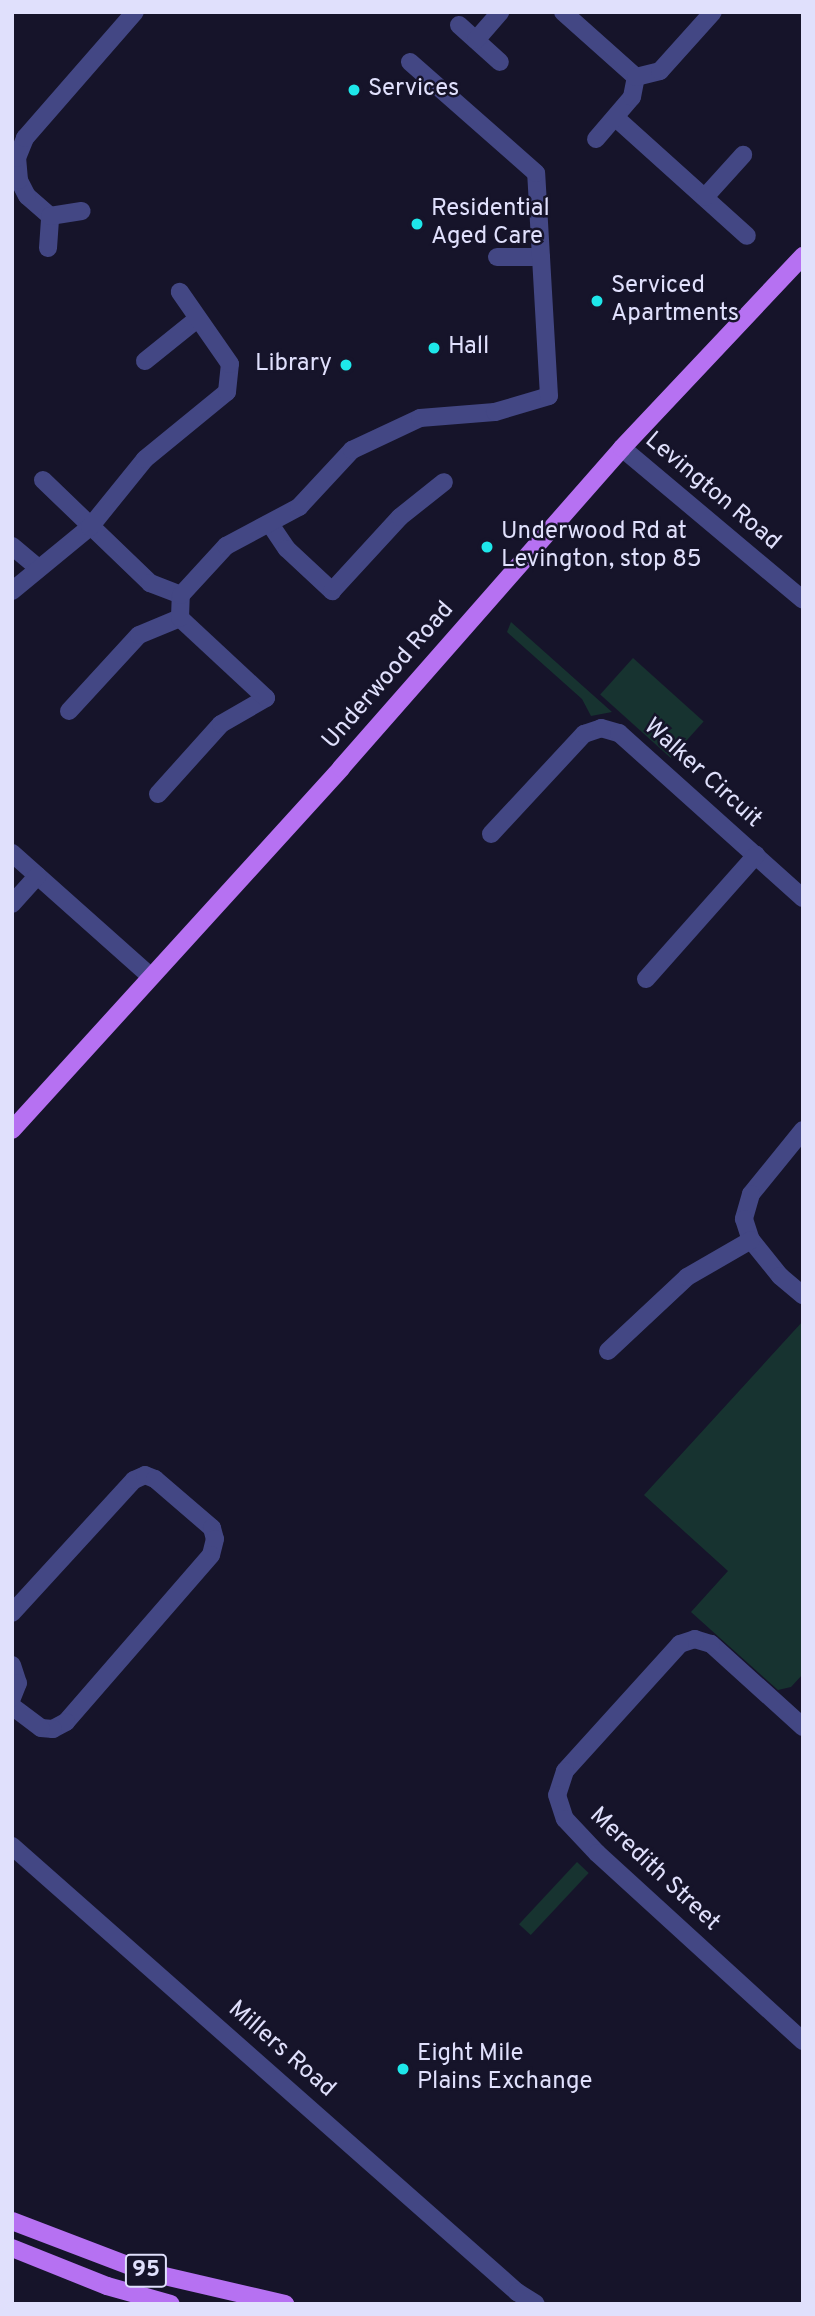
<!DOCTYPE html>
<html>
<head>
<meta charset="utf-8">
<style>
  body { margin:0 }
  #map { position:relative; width:815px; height:2316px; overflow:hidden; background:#16142a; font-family:Overpass,sans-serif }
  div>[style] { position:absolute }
  .green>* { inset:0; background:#173330; transform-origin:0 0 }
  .minor>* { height:18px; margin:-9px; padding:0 9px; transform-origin:9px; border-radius:9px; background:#434784 }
  .major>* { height:18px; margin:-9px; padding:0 9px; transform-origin:9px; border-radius:9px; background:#b671f2 }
  .dots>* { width:19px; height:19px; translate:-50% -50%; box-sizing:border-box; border:4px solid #16142a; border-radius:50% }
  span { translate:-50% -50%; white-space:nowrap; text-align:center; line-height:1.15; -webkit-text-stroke:5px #16142a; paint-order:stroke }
  .shield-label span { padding:2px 5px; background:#16142a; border:2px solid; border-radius:5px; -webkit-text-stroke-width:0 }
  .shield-label { font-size:23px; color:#e0e0fc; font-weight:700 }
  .poi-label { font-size:24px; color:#e0e0fc }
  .left { translate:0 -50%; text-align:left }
  .right { translate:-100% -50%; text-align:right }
  .street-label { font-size:24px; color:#e0e0fc }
  .frame { position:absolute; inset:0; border:14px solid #e0e0fc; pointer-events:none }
</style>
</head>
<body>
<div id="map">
  <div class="green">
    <div style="clip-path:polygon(511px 622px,612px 712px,591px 716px,582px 699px,507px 632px)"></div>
    <div style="left:633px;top:658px;width:95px;height:49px;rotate:42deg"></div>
    <div style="clip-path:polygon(803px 1321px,803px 1674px,791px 1687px,778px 1690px,691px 1612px,728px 1571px,644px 1495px)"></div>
    <div style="left:577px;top:1862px;width:16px;height:85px;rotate:43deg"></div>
  </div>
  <div class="minor">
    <div style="left:563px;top:12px;width:98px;rotate:41.7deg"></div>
    <div style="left:459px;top:25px;width:55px;rotate:42.1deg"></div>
    <div style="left:476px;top:40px;width:37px;rotate:-49deg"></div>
    <div style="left:616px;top:118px;width:176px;rotate:42deg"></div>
    <div style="left:596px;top:139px;width:55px;rotate:-49.4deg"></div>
    <div style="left:632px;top:97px;width:20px;rotate:-79deg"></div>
    <div style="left:636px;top:77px;width:25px;rotate:-14deg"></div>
    <div style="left:660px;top:71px;width:79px;rotate:-48.1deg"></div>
    <div style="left:705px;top:197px;width:57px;rotate:-47.9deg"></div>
    <div style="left:50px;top:216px;width:30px;rotate:-139deg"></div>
    <div style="left:27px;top:196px;width:18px;rotate:-117deg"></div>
    <div style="left:19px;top:180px;width:22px;rotate:-95deg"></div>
    <div style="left:17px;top:158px;width:22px;rotate:-68deg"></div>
    <div style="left:25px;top:138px;width:167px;rotate:-48.9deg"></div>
    <div style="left:48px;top:248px;width:32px;rotate:-86deg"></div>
    <div style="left:50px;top:216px;width:32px;rotate:-9deg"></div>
    <div style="left:497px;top:257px;width:44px"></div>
    <div style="left:145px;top:361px;width:65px;rotate:-38.8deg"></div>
    <div style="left:622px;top:448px;width:236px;rotate:40deg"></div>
    <div style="left:43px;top:480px;width:149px;rotate:43.9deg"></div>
    <div style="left:150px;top:583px;width:33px;rotate:21deg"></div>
    <div style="left:270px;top:524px;width:30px;rotate:56deg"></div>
    <div style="left:287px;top:549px;width:62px;rotate:43deg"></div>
    <div style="left:332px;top:591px;width:100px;rotate:-47.4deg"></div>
    <div style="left:400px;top:517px;width:56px;rotate:-38.5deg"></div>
    <div style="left:12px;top:546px;width:33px;rotate:40deg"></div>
    <div style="left:12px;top:591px;width:101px;rotate:-39.4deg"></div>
    <div style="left:90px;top:527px;width:87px;rotate:-51deg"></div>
    <div style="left:145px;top:459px;width:106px;rotate:-39.3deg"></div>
    <div style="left:227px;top:392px;width:28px;rotate:-84deg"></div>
    <div style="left:230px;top:364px;width:88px;rotate:-124.8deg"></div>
    <div style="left:69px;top:711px;width:103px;rotate:-47.4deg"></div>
    <div style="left:139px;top:635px;width:44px;rotate:-22.5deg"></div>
    <div style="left:158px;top:794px;width:94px;rotate:-48deg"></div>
    <div style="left:221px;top:724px;width:52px;rotate:-30deg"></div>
    <div style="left:266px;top:698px;width:117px;rotate:-137.1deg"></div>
    <div style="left:180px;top:618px;width:23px;rotate:-88deg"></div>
    <div style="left:181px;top:595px;width:67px;rotate:-47.4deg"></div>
    <div style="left:226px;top:546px;width:83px;rotate:-28.1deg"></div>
    <div style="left:299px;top:507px;width:78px;rotate:-47.1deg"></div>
    <div style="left:352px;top:450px;width:75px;rotate:-25.2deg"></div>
    <div style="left:420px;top:418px;width:75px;rotate:-4.6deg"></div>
    <div style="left:495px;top:412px;width:56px;rotate:-16.5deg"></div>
    <div style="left:549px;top:396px;width:223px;rotate:-93.3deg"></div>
    <div style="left:536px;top:173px;width:168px;rotate:-138.6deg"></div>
    <div style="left:491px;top:834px;width:137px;rotate:-47.1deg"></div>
    <div style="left:584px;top:734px;width:18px;rotate:-19deg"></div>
    <div style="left:601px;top:728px;width:19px;rotate:16deg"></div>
    <div style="left:619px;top:733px;width:247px;rotate:41.9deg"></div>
    <div style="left:12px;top:853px;width:185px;rotate:41.7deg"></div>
    <div style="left:12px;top:904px;width:38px;rotate:-48deg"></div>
    <div style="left:646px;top:979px;width:166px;rotate:-48.4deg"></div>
    <div style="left:803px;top:1130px;width:82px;rotate:129.1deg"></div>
    <div style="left:751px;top:1194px;width:26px;rotate:106deg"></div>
    <div style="left:744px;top:1219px;width:22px;rotate:72deg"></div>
    <div style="left:751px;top:1240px;width:46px;rotate:51.1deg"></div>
    <div style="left:780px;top:1276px;width:30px;rotate:40deg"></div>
    <div style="left:608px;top:1351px;width:108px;rotate:-43.1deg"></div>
    <div style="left:687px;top:1277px;width:74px;rotate:-30deg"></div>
    <div style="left:12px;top:1613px;width:180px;rotate:-47.5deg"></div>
    <div style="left:134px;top:1480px;width:12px;rotate:-24deg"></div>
    <div style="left:145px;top:1475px;width:11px;rotate:22deg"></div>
    <div style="left:155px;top:1479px;width:75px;rotate:40.7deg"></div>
    <div style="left:212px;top:1528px;width:11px;rotate:75deg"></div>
    <div style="left:215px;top:1539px;width:16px;rotate:104deg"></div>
    <div style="left:211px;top:1555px;width:221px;rotate:131deg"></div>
    <div style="left:66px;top:1722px;width:15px;rotate:152deg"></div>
    <div style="left:53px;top:1729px;width:12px;rotate:-175deg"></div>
    <div style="left:41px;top:1728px;width:36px;rotate:-143deg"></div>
    <div style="left:12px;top:1665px;width:19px;rotate:72deg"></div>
    <div style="left:18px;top:1683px;width:16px;rotate:112deg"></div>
    <div style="left:803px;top:1727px;width:124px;rotate:-137.9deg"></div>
    <div style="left:711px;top:1644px;width:17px;rotate:-163deg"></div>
    <div style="left:695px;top:1639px;width:16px;rotate:162deg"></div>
    <div style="left:680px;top:1644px;width:171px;rotate:132.2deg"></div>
    <div style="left:565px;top:1771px;width:25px;rotate:108deg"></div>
    <div style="left:557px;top:1795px;width:25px;rotate:72deg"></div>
    <div style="left:565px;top:1819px;width:47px;rotate:46.7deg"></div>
    <div style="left:597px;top:1853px;width:279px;rotate:42.4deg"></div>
    <div style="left:12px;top:1846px;width:674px;rotate:41.45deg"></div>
    <div style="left:517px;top:2292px;width:22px;rotate:32deg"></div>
  </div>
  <div class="major">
    <div style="left:12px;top:1130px;width:489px;rotate:-47.7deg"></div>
    <div style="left:341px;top:768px;width:426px;rotate:-48.7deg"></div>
    <div style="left:622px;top:448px;width:264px;rotate:-46.7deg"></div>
    <div style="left:12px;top:2221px;width:140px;rotate:20.9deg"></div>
    <div style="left:143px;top:2271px;width:146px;rotate:13.1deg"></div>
    <div style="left:12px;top:2248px;width:102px;rotate:21.8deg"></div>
    <div style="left:107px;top:2286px;width:66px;rotate:15.7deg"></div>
  </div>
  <div class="dots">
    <div style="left:354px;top:90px;background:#1ee7ea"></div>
    <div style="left:417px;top:224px;background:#1ee7ea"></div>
    <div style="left:597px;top:301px;background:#1ee7ea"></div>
    <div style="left:434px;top:348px;background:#1ee7ea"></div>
    <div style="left:346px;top:365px;background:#1ee7ea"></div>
    <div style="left:487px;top:547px;background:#1ee7ea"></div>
    <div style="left:403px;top:2069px;background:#1ee7ea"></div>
  </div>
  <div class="shield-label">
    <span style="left:146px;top:2271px">95</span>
  </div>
  <div class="poi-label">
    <span class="left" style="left:368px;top:90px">Services</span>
    <span class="left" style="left:431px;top:224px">Residential<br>Aged Care</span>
    <span class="left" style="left:611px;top:301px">Serviced<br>Apartments</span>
    <span class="left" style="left:448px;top:348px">Hall</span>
    <span class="right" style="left:332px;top:365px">Library</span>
    <span class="left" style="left:501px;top:547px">Underwood Rd at<br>Levington, stop 85</span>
    <span class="left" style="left:417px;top:2069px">Eight Mile<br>Plains Exchange</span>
  </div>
  <div class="street-label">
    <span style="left:712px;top:492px;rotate:40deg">Levington Road</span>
    <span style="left:389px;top:676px;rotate:-49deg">Underwood Road</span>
    <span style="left:702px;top:774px;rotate:42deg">Walker Circuit</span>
    <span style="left:654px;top:1870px;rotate:43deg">Meredith Street</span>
    <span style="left:281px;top:2050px;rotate:41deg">Millers Road</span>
  </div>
  <div class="frame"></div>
</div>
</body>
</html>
